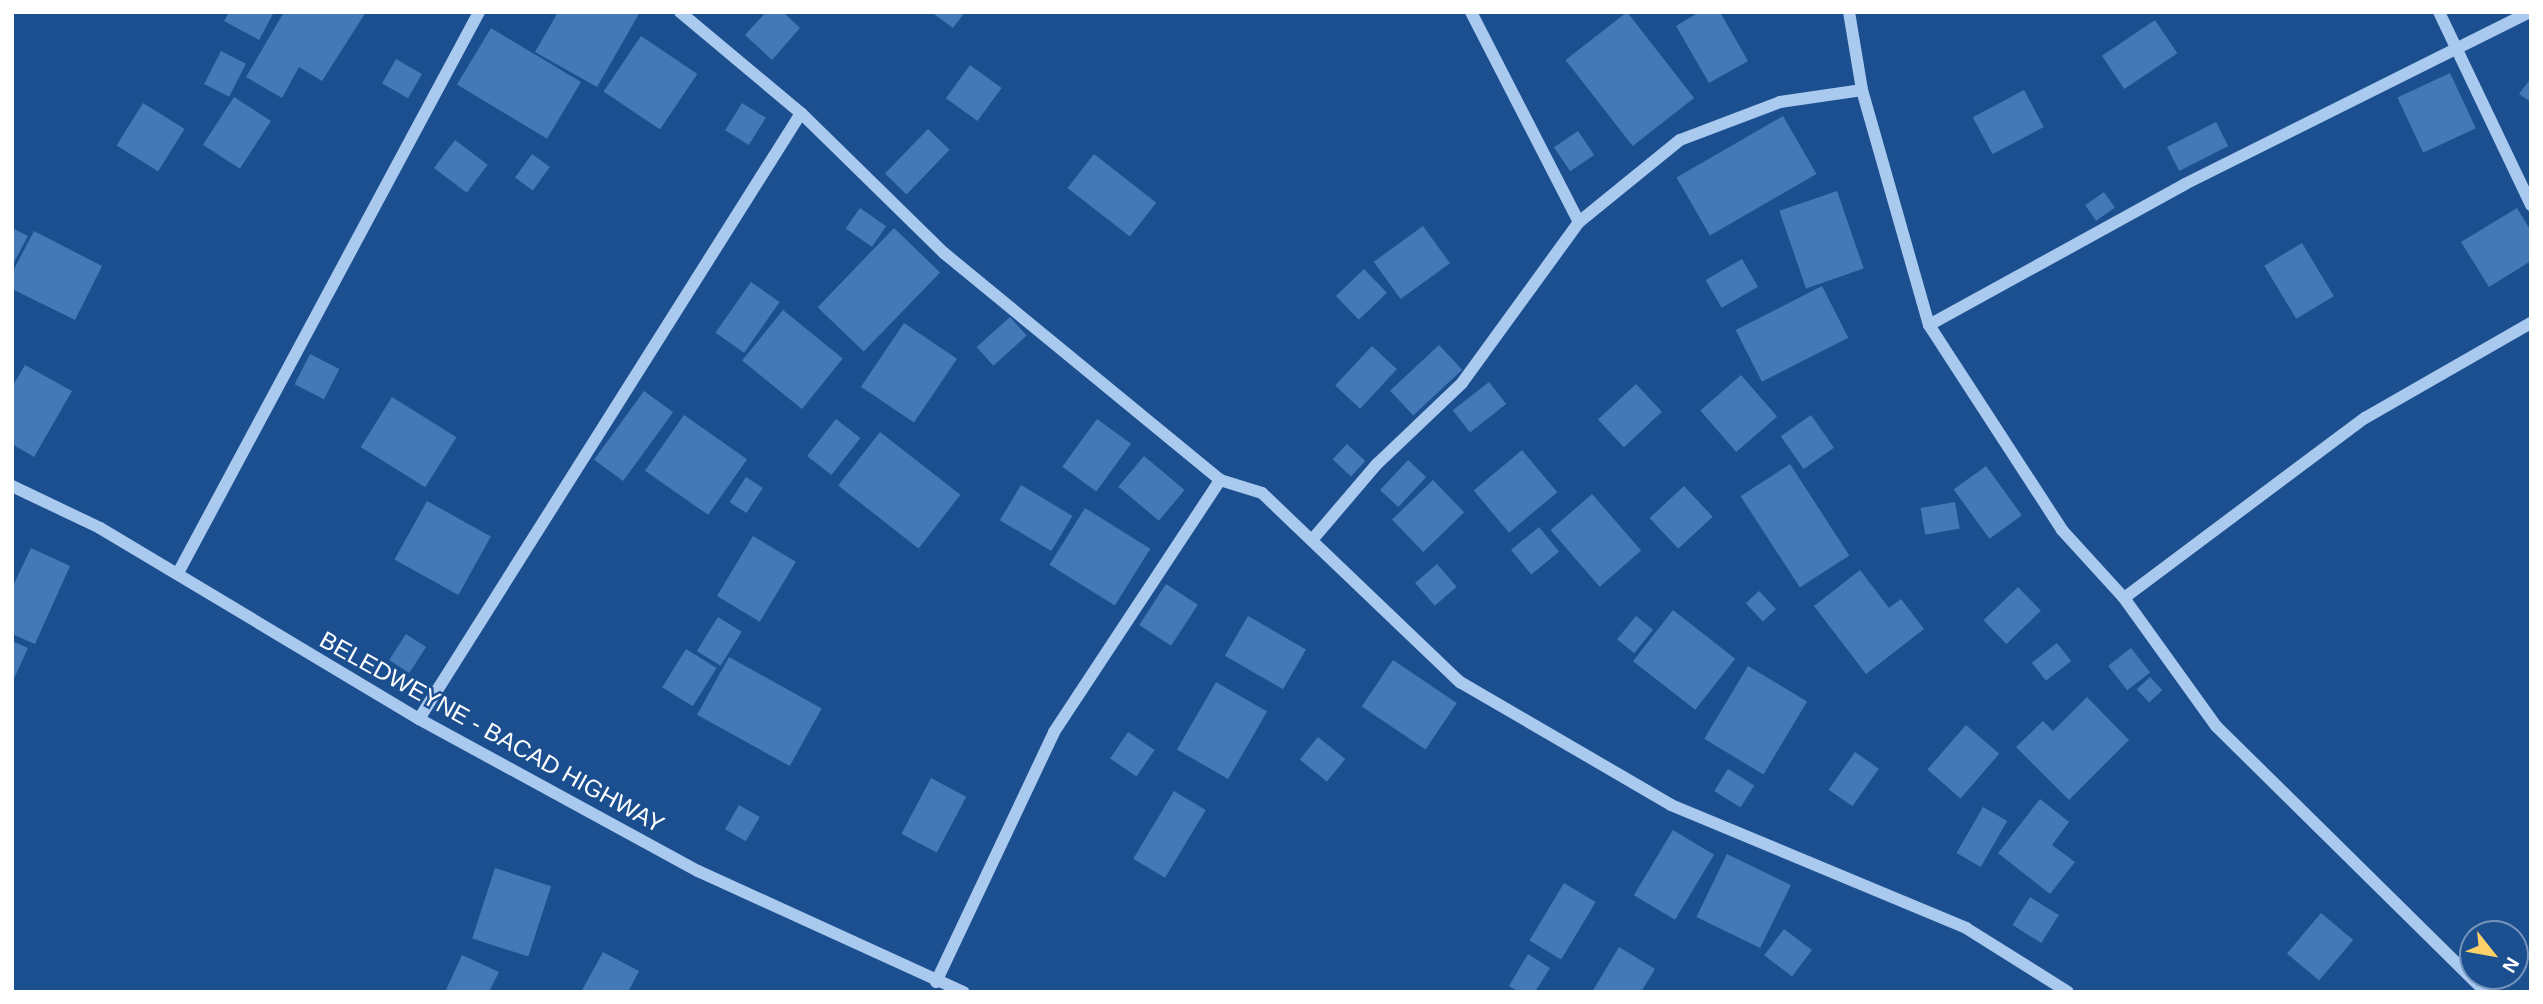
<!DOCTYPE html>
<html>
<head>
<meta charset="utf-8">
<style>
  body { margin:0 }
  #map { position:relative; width:2543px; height:1004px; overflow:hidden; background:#1b4f8f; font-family:Helvetica,sans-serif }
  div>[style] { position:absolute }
  .building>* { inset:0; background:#4478b7; transform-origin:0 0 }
  .minor>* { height:12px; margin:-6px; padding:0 6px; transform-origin:6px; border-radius:6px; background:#a9c9ee }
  span { translate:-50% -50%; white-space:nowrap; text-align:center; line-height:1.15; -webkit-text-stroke:5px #1b4f8f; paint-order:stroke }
  .street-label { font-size:24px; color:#fff }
  .frame { position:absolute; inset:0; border:14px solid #fff; pointer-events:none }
  .north { position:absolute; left:2459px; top:920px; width:70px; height:70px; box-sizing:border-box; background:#1b4f8f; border:2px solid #7695bc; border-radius:50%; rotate:121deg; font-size:19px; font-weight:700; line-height:28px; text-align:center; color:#fff }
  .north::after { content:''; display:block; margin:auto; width:24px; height:32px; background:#ffd166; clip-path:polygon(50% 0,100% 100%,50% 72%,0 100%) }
</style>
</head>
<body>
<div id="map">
  <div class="building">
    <div style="clip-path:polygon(229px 12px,274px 12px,259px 40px,224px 21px)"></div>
    <div style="clip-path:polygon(284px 12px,366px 12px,322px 81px,299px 67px,282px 98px,246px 77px)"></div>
    <div style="clip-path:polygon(558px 12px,640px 12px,597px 87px,535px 52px)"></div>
    <div style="clip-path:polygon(766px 12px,783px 12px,800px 28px,772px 60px,745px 35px)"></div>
    <div style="clip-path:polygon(931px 12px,965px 12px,953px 28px)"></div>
    <div style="left:1627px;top:12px;width:109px;height:78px;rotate:52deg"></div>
    <div style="clip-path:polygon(1699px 12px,1720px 12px,1748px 61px,1709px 83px,1676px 26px)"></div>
    <div style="left:2155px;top:20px;width:40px;height:64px;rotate:56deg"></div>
    <div style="left:491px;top:28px;width:105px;height:66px;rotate:31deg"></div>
    <div style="left:641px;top:36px;width:68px;height:67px;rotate:34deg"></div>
    <div style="left:221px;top:51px;width:28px;height:37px;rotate:27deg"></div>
    <div style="left:396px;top:59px;width:30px;height:28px;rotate:30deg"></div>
    <div style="left:970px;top:65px;width:39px;height:41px;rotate:36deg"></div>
    <div style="left:2450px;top:73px;width:61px;height:58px;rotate:65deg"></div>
    <div style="clip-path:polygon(2531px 78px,2531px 102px,2519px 94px)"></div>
    <div style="left:2024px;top:90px;width:42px;height:58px;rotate:62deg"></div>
    <div style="left:234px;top:97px;width:44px;height:57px;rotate:33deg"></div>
    <div style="left:143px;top:103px;width:49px;height:50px;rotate:32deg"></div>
    <div style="left:742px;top:103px;width:28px;height:32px;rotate:32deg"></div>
    <div style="left:1783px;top:116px;width:67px;height:123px;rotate:60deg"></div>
    <div style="left:2216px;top:122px;width:27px;height:55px;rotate:63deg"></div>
    <div style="left:928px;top:129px;width:30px;height:62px;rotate:44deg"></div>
    <div style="left:1578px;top:131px;width:29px;height:29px;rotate:56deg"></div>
    <div style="left:455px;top:140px;width:41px;height:35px;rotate:37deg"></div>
    <div style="left:532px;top:154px;width:22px;height:29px;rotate:36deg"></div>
    <div style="left:1094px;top:154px;width:79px;height:43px;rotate:38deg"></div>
    <div style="left:1837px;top:191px;width:82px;height:61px;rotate:71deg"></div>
    <div style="left:2104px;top:192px;width:19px;height:23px;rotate:55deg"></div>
    <div style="left:860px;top:208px;width:32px;height:25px;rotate:35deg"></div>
    <div style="clip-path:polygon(2517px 208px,2531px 231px,2531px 261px,2489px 287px,2461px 242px)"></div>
    <div style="left:1423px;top:226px;width:46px;height:61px;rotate:54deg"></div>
    <div style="clip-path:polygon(12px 228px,28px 236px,12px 266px)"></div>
    <div style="left:894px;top:228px;width:64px;height:110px;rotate:44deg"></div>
    <div style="clip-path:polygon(34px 231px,102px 266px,75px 320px,12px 289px,12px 273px)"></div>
    <div style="left:2302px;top:243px;width:62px;height:44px;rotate:59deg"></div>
    <div style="left:1742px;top:259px;width:32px;height:42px;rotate:60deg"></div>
    <div style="left:1364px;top:269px;width:33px;height:39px;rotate:46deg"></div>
    <div style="left:751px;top:282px;width:35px;height:62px;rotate:35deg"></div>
    <div style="left:1822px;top:286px;width:58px;height:97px;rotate:63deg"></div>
    <div style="left:783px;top:310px;width:77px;height:65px;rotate:39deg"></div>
    <div style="left:1010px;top:317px;width:25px;height:45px;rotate:48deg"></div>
    <div style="left:904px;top:323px;width:64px;height:77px;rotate:34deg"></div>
    <div style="left:1439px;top:345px;width:34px;height:67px;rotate:47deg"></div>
    <div style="left:1372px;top:346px;width:34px;height:54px;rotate:43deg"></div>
    <div style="left:310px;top:354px;width:33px;height:34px;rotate:27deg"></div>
    <div style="clip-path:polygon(25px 365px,72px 391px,34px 457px,12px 444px,12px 387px)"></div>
    <div style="left:1741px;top:375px;width:55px;height:54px;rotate:49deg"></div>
    <div style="left:1489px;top:382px;width:28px;height:46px;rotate:52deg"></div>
    <div style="left:1636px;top:384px;width:38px;height:52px;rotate:47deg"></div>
    <div style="left:644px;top:391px;width:36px;height:85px;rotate:36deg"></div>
    <div style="left:392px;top:397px;width:76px;height:59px;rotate:32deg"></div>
    <div style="left:684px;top:415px;width:77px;height:68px;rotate:35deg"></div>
    <div style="left:1811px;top:415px;width:40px;height:37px;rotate:55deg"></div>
    <div style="left:836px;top:419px;width:31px;height:47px;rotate:38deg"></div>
    <div style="left:1097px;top:419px;width:42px;height:59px;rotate:36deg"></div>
    <div style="left:880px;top:432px;width:102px;height:68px;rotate:38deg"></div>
    <div style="left:1347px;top:444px;width:25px;height:21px;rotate:43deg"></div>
    <div style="left:1522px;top:450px;width:55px;height:63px;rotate:50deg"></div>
    <div style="left:1144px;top:456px;width:53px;height:40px;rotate:40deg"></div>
    <div style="left:1408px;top:460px;width:25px;height:41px;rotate:43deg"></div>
    <div style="left:1790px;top:464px;width:109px;height:59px;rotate:57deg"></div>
    <div style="left:1986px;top:466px;width:61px;height:40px;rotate:54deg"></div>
    <div style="left:746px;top:477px;width:20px;height:30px;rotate:33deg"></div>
    <div style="left:1433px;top:480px;width:45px;height:57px;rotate:46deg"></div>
    <div style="left:1021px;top:485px;width:60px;height:41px;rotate:31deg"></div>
    <div style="left:1684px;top:486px;width:42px;height:47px;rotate:47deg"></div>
    <div style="left:1592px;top:494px;width:75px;height:55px;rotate:49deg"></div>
    <div style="left:427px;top:501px;width:73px;height:67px;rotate:29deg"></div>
    <div style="left:1955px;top:502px;width:27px;height:35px;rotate:80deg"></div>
    <div style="left:1085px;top:508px;width:77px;height:67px;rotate:32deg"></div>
    <div style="left:1539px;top:527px;width:32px;height:36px;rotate:51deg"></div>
    <div style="left:753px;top:536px;width:50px;height:70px;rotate:31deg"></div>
    <div style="clip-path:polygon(31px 548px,70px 566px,35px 644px,12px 634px,12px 588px)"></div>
    <div style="left:1437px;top:564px;width:30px;height:29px;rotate:49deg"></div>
    <div style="clip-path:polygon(1860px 570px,1889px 608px,1901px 599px,1924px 629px,1866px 674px,1814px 606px)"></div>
    <div style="left:1166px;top:584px;width:38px;height:49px;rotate:33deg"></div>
    <div style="left:2018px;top:587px;width:33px;height:48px;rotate:46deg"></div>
    <div style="left:1759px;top:591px;width:25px;height:18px;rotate:47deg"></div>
    <div style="left:1673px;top:610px;width:79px;height:65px;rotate:38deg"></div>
    <div style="left:1248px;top:616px;width:67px;height:46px;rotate:30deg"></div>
    <div style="left:1636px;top:616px;width:22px;height:30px;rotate:39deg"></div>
    <div style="left:718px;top:617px;width:28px;height:40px;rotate:32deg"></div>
    <div style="left:406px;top:634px;width:24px;height:31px;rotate:33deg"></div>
    <div style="clip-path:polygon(12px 641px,28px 648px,12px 683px)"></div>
    <div style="left:2057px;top:643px;width:23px;height:32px;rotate:52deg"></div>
    <div style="left:2131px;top:648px;width:31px;height:29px;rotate:52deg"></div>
    <div style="left:686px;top:649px;width:36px;height:45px;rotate:32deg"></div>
    <div style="left:729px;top:657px;width:106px;height:66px;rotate:29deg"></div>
    <div style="left:1393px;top:660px;width:77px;height:56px;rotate:34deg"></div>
    <div style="left:1748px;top:666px;width:69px;height:85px;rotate:31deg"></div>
    <div style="left:2150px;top:677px;width:18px;height:18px;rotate:47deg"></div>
    <div style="left:1216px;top:682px;width:59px;height:78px;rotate:30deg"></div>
    <div style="clip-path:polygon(2087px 697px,2129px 740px,2069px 800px,2016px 747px,2043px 721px,2053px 731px)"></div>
    <div style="left:1966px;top:725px;width:44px;height:59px;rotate:41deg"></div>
    <div style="left:1128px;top:732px;width:32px;height:32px;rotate:34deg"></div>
    <div style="left:1318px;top:737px;width:35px;height:29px;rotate:39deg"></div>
    <div style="left:1855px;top:752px;width:29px;height:46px;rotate:35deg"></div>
    <div style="left:1728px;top:769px;width:31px;height:26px;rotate:32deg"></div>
    <div style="left:931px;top:778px;width:40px;height:63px;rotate:28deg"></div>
    <div style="left:1174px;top:791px;width:37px;height:79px;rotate:31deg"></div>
    <div style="clip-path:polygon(2040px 799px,2069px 822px,2052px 845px,2075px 862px,2050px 894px,1998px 853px)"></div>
    <div style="left:739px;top:805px;width:24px;height:28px;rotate:30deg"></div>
    <div style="left:1983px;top:807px;width:28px;height:53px;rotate:30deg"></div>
    <div style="left:1673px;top:830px;width:48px;height:76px;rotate:31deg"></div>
    <div style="left:1727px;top:854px;width:71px;height:70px;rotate:26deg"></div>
    <div style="left:495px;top:868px;width:59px;height:74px;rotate:18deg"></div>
    <div style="left:1564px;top:883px;width:37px;height:67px;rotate:31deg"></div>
    <div style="left:2030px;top:897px;width:34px;height:33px;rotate:32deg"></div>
    <div style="left:2321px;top:913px;width:42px;height:53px;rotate:40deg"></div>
    <div style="left:1784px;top:929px;width:35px;height:33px;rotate:37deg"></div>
    <div style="clip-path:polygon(1619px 947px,1655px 969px,1641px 992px,1592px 992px)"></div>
    <div style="clip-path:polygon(603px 952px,639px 971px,628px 992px,581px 992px)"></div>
    <div style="clip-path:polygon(1528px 954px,1550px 968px,1535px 992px,1519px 992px,1509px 986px)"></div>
    <div style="clip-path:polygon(462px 955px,499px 972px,489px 992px,445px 992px)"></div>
  </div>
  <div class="minor">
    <div style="left:680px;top:12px;width:158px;rotate:39.9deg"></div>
    <div style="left:801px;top:113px;width:200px;rotate:44.4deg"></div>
    <div style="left:944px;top:253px;width:357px;rotate:39.4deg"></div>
    <div style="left:1220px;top:480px;width:44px;rotate:17.2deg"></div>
    <div style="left:1262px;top:493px;width:274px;rotate:43.7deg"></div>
    <div style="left:1460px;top:682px;width:244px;rotate:30.2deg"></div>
    <div style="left:1671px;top:805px;width:320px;rotate:22.6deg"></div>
    <div style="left:1966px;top:928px;width:120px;rotate:32.1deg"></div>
    <div style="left:1471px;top:12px;width:236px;rotate:62.8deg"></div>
    <div style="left:1849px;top:12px;width:79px;rotate:80.5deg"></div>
    <div style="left:1862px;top:90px;width:244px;rotate:74.1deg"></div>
    <div style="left:1929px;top:325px;width:244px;rotate:57deg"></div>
    <div style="left:2062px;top:530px;width:92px;rotate:47.6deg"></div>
    <div style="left:2124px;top:598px;width:158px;rotate:54.3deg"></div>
    <div style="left:2216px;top:726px;width:379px;rotate:44.6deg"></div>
    <div style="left:2439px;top:12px;width:214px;rotate:64.5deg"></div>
    <div style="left:1929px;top:325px;width:292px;rotate:-28.8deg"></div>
    <div style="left:2185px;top:184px;width:385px;rotate:-26.5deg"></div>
    <div style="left:12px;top:486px;width:98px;rotate:25.5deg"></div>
    <div style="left:100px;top:528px;width:372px;rotate:30.9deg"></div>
    <div style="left:419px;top:719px;width:318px;rotate:28.6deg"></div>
    <div style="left:698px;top:871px;width:292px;rotate:24.5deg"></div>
    <div style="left:1312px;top:540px;width:100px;rotate:-49.5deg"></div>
    <div style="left:1377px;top:464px;width:117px;rotate:-43.6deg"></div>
    <div style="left:1462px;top:383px;width:199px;rotate:-54deg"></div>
    <div style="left:1579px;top:222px;width:130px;rotate:-39.1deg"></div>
    <div style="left:1680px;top:140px;width:107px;rotate:-20.8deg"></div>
    <div style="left:1780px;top:102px;width:83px;rotate:-8.3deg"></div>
    <div style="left:178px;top:573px;width:637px;rotate:-61.78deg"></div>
    <div style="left:2124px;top:598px;width:301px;rotate:-36.8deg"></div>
    <div style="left:2365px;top:418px;width:191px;rotate:-29.8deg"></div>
    <div style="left:419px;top:719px;width:716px;rotate:-57.77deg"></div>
    <div style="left:936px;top:982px;width:276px;rotate:-64.7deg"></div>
    <div style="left:1054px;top:732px;width:302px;rotate:-56.6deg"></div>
  </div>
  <div class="street-label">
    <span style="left:492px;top:732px;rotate:29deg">BELEDWEYNE - BACAD HIGHWAY</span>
  </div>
  <div class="frame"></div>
  <div class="north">N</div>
</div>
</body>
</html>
